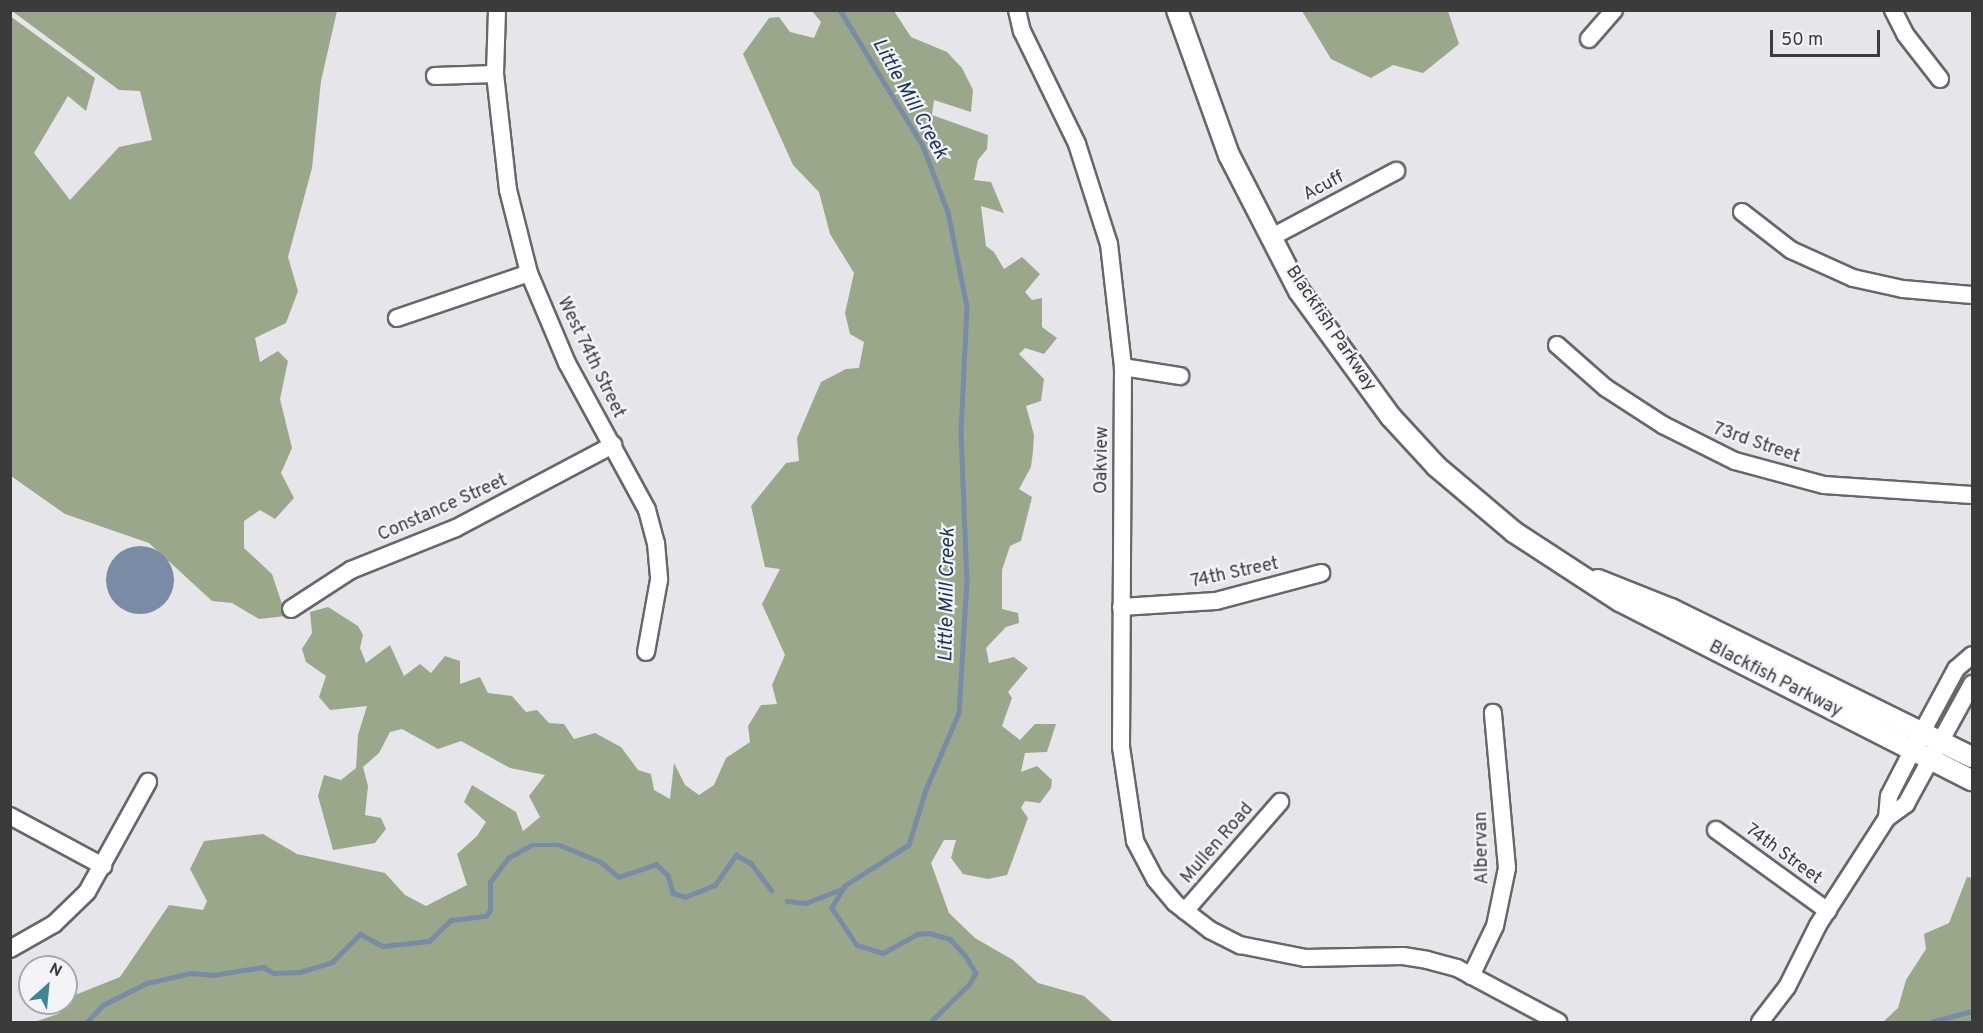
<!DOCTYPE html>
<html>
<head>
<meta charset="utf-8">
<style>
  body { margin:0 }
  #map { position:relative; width:1983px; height:1033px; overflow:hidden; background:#e6e6ea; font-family:Overpass,sans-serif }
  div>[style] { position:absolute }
  .forest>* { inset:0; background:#9aa78b }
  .water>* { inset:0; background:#7a8ca5 }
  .round { border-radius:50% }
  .stream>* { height:4.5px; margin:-2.25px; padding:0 2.25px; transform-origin:2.25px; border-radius:2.25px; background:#7a8ca5 }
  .roads { filter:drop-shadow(2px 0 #67676b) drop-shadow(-2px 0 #67676b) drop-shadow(0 2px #67676b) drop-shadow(0 -2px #67676b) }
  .minor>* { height:16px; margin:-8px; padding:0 8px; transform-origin:8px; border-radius:8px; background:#fff }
  .major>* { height:20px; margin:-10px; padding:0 10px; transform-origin:10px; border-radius:10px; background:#fff }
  span { translate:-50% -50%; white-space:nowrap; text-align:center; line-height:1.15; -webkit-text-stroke:4.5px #f3f3f8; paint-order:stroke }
  .street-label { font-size:18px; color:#3b3b3c }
  .water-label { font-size:20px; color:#193558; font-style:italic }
  .frame { position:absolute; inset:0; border:12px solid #3b3b3c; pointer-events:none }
  .north { position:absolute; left:18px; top:955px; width:60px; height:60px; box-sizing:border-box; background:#f3f3f8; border:2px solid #a9a9ad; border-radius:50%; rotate:27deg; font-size:16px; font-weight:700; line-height:24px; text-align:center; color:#3b3b3c }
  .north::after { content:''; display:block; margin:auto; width:21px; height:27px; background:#428694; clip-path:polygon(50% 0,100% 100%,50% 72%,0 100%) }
  .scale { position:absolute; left:1770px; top:30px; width:110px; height:27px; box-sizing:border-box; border:3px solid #3b3b3c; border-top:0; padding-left:8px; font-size:18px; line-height:21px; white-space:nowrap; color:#3b3b3c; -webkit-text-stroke:4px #f3f3f8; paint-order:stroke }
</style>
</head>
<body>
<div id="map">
  <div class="forest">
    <div style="clip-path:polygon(12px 11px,337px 11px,321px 81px,312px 168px,288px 257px,298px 291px,286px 323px,255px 338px,260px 362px,278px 351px,288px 361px,280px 399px,292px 448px,281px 473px,294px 498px,275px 519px,260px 510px,244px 521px,244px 548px,272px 574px,286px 616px,259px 619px,232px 603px,212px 601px,149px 543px,65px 514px,11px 476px,10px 16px,95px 78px,86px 111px,68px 96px,34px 153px,70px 200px,119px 147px,152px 140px,140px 91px,119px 90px)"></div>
    <div style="clip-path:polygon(812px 11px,894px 11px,911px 37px,947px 52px,962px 68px,973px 90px,971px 112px,934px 100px,932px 115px,988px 135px,987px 149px,978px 160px,974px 180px,991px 182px,1004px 213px,981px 206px,986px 246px,994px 252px,1004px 269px,1022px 257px,1040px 274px,1025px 292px,1032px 300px,1042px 298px,1042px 327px,1057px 338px,1044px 354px,1025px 348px,1019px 354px,1044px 379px,1041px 401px,1026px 406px,1034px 435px,1033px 451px,1031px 467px,1019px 489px,1032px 497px,1021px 541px,1010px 546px,1002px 570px,1002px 609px,1018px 613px,1019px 623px,1006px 627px,986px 648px,989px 663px,1014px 657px,1028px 668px,1008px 692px,1012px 698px,1002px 726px,1020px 740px,1035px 724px,1056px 724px,1047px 752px,1025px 753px,1021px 772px,1037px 766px,1052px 780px,1051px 788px,1040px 803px,1025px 801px,1021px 808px,1028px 818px,1007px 875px,988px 879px,963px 874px,951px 858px,956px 840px,944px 840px,931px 863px,949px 913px,975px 938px,1013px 960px,1038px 983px,1084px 996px,1113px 1022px,34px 1022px,58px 1014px,75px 995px,120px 977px,169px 905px,203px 910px,207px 901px,190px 869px,204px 841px,263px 834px,297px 854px,385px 873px,405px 895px,426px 906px,467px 885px,457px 854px,477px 836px,486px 822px,464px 802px,472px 785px,516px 812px,523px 831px,540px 817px,529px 796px,545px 775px,510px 768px,461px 741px,438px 749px,402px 729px,390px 732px,379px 753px,363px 767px,368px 786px,365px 815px,381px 818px,386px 829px,375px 843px,333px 850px,318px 796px,324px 775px,341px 780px,356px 768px,358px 735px,367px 706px,330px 710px,319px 697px,326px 676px,306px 662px,302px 649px,312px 633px,310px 612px,328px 607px,358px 626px,363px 635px,360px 648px,366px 663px,390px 645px,404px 676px,420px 664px,431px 673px,445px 656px,460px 661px,460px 684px,480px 677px,488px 693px,512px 696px,526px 712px,537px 710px,549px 723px,564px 724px,574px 739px,595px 733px,621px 747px,638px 770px,651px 774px,654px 790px,670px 799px,674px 763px,685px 785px,699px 795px,714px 785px,726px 758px,750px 742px,748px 726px,761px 705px,777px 704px,772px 685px,785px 655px,762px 604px,780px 569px,765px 567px,751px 506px,786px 463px,799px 461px,797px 438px,821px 382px,846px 369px,859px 368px,864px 342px,850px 334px,845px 313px,854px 273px,830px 234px,819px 192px,793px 165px,743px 54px,769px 18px,779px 17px,790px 32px,814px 38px,821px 22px)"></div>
    <div style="clip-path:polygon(1302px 11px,1448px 11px,1459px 44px,1423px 73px,1393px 65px,1371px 78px,1331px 59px)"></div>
    <div style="clip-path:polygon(1967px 877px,1972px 878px,1972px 1022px,1883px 1022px,1898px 1008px,1906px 980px,1926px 949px,1924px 934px,1949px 923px)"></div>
  </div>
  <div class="water">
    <div class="round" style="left:106px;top:546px;width:68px;height:68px"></div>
  </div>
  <div class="stream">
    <div style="left:840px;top:10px;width:159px;rotate:58.6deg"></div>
    <div style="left:923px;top:146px;width:71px;rotate:69.3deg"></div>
    <div style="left:948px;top:212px;width:96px;rotate:78.6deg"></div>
    <div style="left:967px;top:306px;width:127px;rotate:92.7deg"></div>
    <div style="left:961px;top:433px;width:147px;rotate:87.7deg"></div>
    <div style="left:967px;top:580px;width:133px;rotate:93.4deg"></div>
    <div style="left:959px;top:713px;width:84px;rotate:113.2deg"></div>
    <div style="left:926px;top:790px;width:58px;rotate:107.2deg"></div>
    <div style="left:909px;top:845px;width:76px;rotate:147.4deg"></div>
    <div style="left:845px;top:886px;width:26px;rotate:121deg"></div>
    <div style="left:832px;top:908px;width:45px;rotate:56deg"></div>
    <div style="left:857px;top:945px;width:27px;rotate:17deg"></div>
    <div style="left:883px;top:953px;width:39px;rotate:-29deg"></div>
    <div style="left:917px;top:934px;width:12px;rotate:-5deg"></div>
    <div style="left:929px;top:933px;width:22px;rotate:16deg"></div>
    <div style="left:950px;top:939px;width:22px;rotate:47deg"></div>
    <div style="left:965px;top:955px;width:21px;rotate:59deg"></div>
    <div style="left:976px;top:973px;width:13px;rotate:119deg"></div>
    <div style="left:970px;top:984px;width:54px;rotate:135.7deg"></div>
    <div style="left:787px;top:901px;width:19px;rotate:6deg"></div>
    <div style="left:806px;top:903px;width:41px;rotate:-21.5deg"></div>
    <div style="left:87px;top:1022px;width:23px;rotate:-47deg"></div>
    <div style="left:103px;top:1005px;width:49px;rotate:-26.6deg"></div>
    <div style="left:147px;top:983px;width:45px;rotate:-12.8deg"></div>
    <div style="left:191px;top:973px;width:22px;rotate:5deg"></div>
    <div style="left:213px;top:975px;width:51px;rotate:-9.1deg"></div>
    <div style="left:263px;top:967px;width:13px;rotate:29deg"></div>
    <div style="left:274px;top:973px;width:26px;rotate:-2deg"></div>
    <div style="left:300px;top:972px;width:34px;rotate:-17deg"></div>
    <div style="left:332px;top:962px;width:40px;rotate:-45deg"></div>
    <div style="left:360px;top:934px;width:26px;rotate:28deg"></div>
    <div style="left:383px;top:946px;width:46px;rotate:-6.2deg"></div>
    <div style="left:429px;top:941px;width:30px;rotate:-44deg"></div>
    <div style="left:451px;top:920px;width:35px;rotate:-7deg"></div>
    <div style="left:486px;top:916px;width:7px;rotate:-56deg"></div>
    <div style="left:490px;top:910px;width:28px;rotate:-90deg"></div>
    <div style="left:490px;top:882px;width:30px;rotate:-53deg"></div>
    <div style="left:508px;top:858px;width:26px;rotate:-29deg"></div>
    <div style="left:531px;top:845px;width:29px"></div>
    <div style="left:560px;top:845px;width:44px;rotate:22.5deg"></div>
    <div style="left:601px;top:862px;width:23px;rotate:40deg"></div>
    <div style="left:619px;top:877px;width:39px;rotate:-19deg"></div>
    <div style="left:656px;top:864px;width:16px;rotate:43deg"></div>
    <div style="left:668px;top:875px;width:19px;rotate:74deg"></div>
    <div style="left:673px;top:893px;width:13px;rotate:18deg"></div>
    <div style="left:685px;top:897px;width:32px;rotate:-22deg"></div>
    <div style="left:715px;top:885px;width:37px;rotate:-55deg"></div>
    <div style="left:736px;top:855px;width:17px;rotate:28deg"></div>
    <div style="left:751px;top:863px;width:34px;rotate:53deg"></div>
    <div style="left:1931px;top:1022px;width:42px;rotate:-15deg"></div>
  </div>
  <div class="roads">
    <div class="minor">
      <div style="left:497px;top:10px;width:64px;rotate:91.8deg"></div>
      <div style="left:495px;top:74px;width:117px;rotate:83.6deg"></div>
      <div style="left:508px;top:190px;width:86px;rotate:75.8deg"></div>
      <div style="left:529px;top:273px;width:98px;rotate:67.1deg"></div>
      <div style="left:567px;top:363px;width:167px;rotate:61.4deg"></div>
      <div style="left:647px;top:510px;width:34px;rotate:75deg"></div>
      <div style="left:656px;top:543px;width:37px;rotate:85deg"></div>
      <div style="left:659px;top:580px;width:73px;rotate:100.2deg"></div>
      <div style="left:1017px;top:10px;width:22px;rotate:77deg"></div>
      <div style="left:1022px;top:31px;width:126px;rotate:64deg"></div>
      <div style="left:1077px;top:144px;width:105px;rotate:72.3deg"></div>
      <div style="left:1109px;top:244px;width:124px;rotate:83.5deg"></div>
      <div style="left:1123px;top:367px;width:380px;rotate:90.3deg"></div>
      <div style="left:1121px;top:747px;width:95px;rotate:81.5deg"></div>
      <div style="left:1135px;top:841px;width:43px;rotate:62.2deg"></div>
      <div style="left:1155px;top:879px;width:31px;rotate:50deg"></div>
      <div style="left:1175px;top:903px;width:44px;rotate:37.6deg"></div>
      <div style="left:1210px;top:930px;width:34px;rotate:27deg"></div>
      <div style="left:1240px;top:945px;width:66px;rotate:11.3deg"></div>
      <div style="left:1305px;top:958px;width:98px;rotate:-1.2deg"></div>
      <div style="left:1403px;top:956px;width:24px;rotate:9deg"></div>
      <div style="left:1427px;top:960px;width:31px;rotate:15deg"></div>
      <div style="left:1457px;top:968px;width:115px;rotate:28.1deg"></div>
      <div style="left:1893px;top:10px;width:27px;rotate:63deg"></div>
      <div style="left:1905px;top:34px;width:57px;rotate:52.1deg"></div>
      <div style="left:1589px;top:39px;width:38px;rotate:-49deg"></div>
      <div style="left:435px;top:76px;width:60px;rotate:-1.9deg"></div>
      <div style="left:1742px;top:212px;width:62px;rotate:37.8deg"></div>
      <div style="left:1791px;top:250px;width:68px;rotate:24.3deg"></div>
      <div style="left:1853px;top:278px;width:51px;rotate:12.4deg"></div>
      <div style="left:1903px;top:289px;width:69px;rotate:5deg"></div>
      <div style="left:1270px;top:238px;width:143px;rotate:-28deg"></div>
      <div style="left:397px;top:318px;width:139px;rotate:-18.8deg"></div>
      <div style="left:1557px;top:345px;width:65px;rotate:41.3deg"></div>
      <div style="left:1606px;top:388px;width:68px;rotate:33deg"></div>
      <div style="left:1663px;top:425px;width:80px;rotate:26.6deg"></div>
      <div style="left:1735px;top:461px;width:92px;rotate:15.1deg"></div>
      <div style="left:1824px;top:485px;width:148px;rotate:3.9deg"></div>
      <div style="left:1123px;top:367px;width:58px;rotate:9deg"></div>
      <div style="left:1121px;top:607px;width:95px;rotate:-3.6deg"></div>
      <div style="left:1216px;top:601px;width:109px;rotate:-14.9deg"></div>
      <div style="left:291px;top:609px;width:72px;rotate:-33deg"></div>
      <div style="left:351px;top:570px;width:113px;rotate:-21.8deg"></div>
      <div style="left:456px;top:528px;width:178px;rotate:-27.9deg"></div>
      <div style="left:10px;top:816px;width:106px;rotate:28.3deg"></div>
      <div style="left:1887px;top:818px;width:22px;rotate:-85deg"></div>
      <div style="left:1889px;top:796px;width:72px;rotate:-62.7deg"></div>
      <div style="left:1922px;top:732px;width:72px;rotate:-61.6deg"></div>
      <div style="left:1956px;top:669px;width:21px;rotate:-41deg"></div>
      <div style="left:1716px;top:830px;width:138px;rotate:35.9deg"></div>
      <div style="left:1185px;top:911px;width:145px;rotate:-48.9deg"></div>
      <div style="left:10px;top:949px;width:51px;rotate:-29.6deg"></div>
      <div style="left:54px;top:924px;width:46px;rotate:-44.1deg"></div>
      <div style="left:87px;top:892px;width:126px;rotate:-61deg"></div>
      <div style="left:1471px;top:976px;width:55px;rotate:-64.4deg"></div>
      <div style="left:1495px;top:926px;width:59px;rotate:-78.3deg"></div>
      <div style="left:1507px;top:868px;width:156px;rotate:-95.2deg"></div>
      <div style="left:1760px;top:1022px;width:44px;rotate:-52.4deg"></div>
      <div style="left:1787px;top:987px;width:69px;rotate:-63.4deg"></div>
      <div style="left:1818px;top:925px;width:127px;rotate:-57.2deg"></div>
      <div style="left:1887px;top:818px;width:24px;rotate:-36deg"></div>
      <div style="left:1906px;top:804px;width:137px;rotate:-61.2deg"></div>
    </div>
    <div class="major">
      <div style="left:1177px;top:10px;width:154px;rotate:70.3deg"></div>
      <div style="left:1229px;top:155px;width:153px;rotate:62.8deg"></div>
      <div style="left:1299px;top:291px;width:156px;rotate:53.9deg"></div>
      <div style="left:1391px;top:417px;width:67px;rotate:47.4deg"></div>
      <div style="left:1436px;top:466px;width:102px;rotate:40.2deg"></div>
      <div style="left:1514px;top:532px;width:126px;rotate:33.1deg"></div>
      <div style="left:1620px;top:601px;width:395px;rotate:27deg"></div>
      <div style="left:1598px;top:580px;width:79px;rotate:21.7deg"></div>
      <div style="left:1671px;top:609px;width:335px;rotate:26.2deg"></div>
    </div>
  </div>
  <div class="street-label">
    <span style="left:1324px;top:187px;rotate:-28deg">Acuff</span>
    <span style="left:1330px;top:329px;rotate:56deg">Blackfish Parkway</span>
    <span style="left:590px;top:358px;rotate:64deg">West 74th Street</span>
    <span style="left:1756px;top:444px;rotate:19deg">73rd Street</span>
    <span style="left:1103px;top:460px;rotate:-89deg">Oakview</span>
    <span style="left:443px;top:509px;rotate:-24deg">Constance Street</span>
    <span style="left:1235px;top:574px;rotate:-12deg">74th Street</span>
    <span style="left:1775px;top:680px;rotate:27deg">Blackfish Parkway</span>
    <span style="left:1218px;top:844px;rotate:-49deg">Mullen Road</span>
    <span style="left:1483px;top:848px;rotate:-91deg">Albervan</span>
    <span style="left:1783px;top:855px;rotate:36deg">74th Street</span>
  </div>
  <div class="water-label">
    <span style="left:909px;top:99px;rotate:61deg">Little Mill Creek</span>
    <span style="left:948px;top:595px;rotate:-89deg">Little Mill Creek</span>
  </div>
  <div class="frame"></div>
  <div class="north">N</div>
  <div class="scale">50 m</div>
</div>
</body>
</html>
